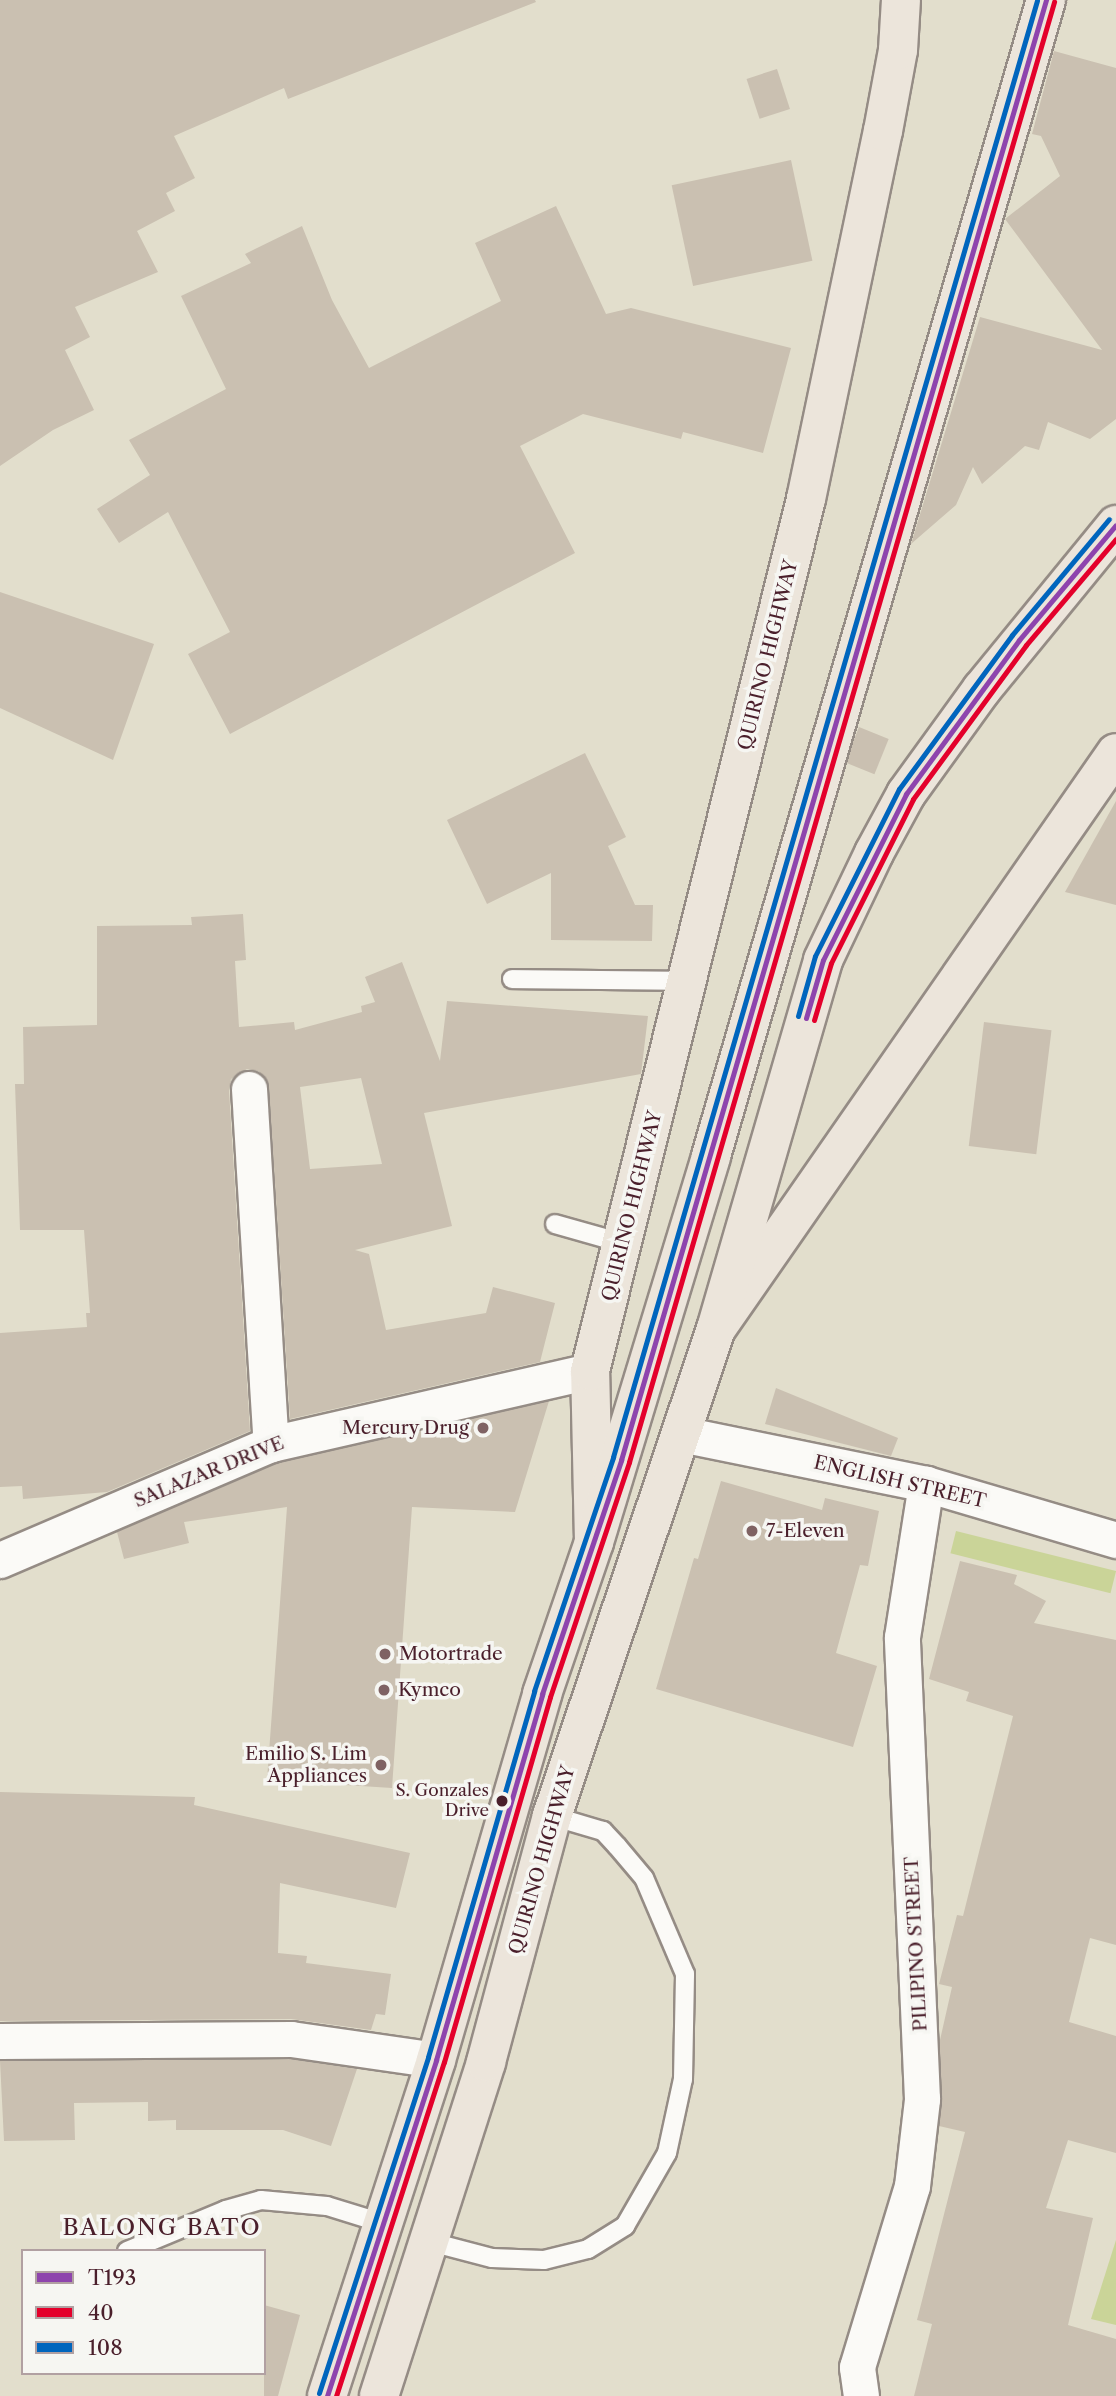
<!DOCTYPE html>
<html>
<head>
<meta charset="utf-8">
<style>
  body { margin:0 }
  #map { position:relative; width:1116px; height:2396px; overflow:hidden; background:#e2decc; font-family:"Libre Caslon Text",serif }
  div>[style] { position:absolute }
  .green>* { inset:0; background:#cad498; transform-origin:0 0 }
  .building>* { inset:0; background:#cac0b1; transform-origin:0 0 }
  .roads { filter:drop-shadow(2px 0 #958c85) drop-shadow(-2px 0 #958c85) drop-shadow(0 2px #958c85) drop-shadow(0 -2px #958c85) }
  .service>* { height:18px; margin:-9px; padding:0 9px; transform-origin:9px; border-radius:9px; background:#fbfaf7 }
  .minor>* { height:35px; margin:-17.5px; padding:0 17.5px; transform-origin:17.5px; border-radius:17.5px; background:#fbfaf7 }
  .primary>* { height:38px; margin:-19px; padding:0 19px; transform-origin:19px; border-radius:19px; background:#ece5db }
  .trunk>* { height:38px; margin:-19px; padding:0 19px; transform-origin:19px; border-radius:19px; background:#ece5db }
  .bus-1>* { height:5px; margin:-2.5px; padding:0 2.5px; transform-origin:2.5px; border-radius:2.5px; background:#8e44ad }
  .bus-2>* { height:5px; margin:-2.5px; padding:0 2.5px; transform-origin:2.5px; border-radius:2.5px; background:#e4002b }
  .bus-3>* { height:5px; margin:-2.5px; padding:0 2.5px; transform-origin:2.5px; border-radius:2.5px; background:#0065bd }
  .dots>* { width:19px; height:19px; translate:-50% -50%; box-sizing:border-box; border:4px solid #f6f6f2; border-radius:50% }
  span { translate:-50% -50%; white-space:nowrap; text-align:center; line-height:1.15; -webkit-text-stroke:7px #f6f6f2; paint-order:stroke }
  .bus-label { font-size:17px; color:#4a1f2b }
  .right { translate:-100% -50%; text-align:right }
  .street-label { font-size:19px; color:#4a1f2b }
  .poi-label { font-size:19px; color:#4a1f2b }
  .left { translate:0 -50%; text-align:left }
  .quarter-label { font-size:23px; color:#4a1f2b; letter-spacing:2px }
  .legend { position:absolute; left:21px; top:2249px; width:245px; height:126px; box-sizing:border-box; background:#f6f6f2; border:2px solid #b1a0a2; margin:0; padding:9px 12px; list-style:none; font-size:21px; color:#4a1f2b }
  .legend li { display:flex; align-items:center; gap:14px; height:35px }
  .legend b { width:35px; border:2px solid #b1a0a2 }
</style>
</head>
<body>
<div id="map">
  <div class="green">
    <div style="left:956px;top:1531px;width:165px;height:23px;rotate:14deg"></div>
    <div style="clip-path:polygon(1116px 2240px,1116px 2325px,1091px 2319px)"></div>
  </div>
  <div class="building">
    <div style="clip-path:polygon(0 0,535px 0,536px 2px,288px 99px,284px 88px,174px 136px,195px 178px,166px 193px,175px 211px,137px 231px,158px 272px,75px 307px,90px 337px,65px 350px,94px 410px,53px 430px,0 466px)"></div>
    <div style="clip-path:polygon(1054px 51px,1116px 68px,1116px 419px,1090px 439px,1048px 422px,1039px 450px,1025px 446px,982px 484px,973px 467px,956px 505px,911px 544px,980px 317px,1102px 350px,1005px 219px,1060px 176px,1041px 136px,1032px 134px)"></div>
    <div style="left:777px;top:69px;width:42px;height:32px;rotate:72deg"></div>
    <div style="left:791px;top:160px;width:103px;height:122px;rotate:78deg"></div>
    <div style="clip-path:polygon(556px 206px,606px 314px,631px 308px,791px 348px,763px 453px,683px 432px,681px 439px,583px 414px,520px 446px,575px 553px,230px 734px,188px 654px,230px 632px,168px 512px,119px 543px,97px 509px,150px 475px,129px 440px,226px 389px,181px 296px,251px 263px,245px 254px,302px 226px,332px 300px,369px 368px,501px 301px,475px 243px)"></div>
    <div style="clip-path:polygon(0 592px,154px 644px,113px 760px,0 708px)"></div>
    <div style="left:859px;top:727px;width:32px;height:38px;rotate:22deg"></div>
    <div style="clip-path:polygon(585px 753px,626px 837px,608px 846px,635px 905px,653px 905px,652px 941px,551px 940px,551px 873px,487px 904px,447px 820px)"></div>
    <div style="clip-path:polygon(1116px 801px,1116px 905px,1065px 892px)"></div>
    <div style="clip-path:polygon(evenodd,243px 914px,246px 960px,235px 961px,239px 1027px,294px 1022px,295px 1030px,362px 1012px,361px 1006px,375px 1002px,365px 977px,402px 962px,440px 1061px,447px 1001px,648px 1016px,641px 1074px,424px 1113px,452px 1226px,355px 1250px,369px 1254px,386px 1330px,486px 1313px,493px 1287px,555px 1303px,540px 1362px,290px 1419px,269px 1088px,259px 1071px,247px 1069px,231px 1079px,229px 1090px,250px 1431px,107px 1492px,23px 1499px,22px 1486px,0 1487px,0 1333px,87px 1327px,86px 1313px,90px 1313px,84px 1230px,20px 1230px,15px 1084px,24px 1084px,23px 1027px,97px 1025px,97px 926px,192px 925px,191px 917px,243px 914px,361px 1078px,382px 1164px,310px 1169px,300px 1087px,361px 1078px)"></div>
    <div style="left:984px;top:1022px;width:68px;height:125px;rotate:7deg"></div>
    <div style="clip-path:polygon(776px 1388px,898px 1438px,891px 1456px,765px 1424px)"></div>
    <div style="clip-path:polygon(549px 1401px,515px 1512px,412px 1507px,392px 1788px,267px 1780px,287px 1507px,184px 1522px,189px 1543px,124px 1559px,117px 1532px,277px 1463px)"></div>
    <div style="clip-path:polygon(721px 1481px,822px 1510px,825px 1498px,879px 1511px,868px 1566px,860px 1565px,836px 1653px,877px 1666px,853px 1747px,656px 1689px,694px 1558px,698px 1559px)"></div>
    <div style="clip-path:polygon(960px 1561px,1017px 1575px,1014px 1584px,1046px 1601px,1034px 1623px,1116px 1640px,1116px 1945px,1090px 1938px,1069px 2022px,1116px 2036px,1116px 2153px,1068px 2140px,1046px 2208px,1093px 2218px,1068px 2325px,1116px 2339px,1116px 2396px,914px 2396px,932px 2324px,917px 2320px,965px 2132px,939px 2126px,940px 2040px,952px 1987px,939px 1984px,957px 1915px,963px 1916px,1013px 1716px,966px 1701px,969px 1692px,929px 1679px)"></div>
    <div style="clip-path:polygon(0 1792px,195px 1797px,194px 1805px,410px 1853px,396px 1908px,280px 1883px,278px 1953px,307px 1956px,306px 1963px,391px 1974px,385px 2015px,376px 2014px,371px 2030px,291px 2019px,0 2021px)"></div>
    <div style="clip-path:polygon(290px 2059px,357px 2069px,331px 2146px,283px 2130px,176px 2130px,176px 2120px,148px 2121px,148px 2102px,74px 2103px,75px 2140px,4px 2141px,0 2061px)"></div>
    <div style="clip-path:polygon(264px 2305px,300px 2315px,278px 2396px,264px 2396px)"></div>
  </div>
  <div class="roads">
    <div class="service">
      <div style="left:512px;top:979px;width:177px;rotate:0.6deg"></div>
      <div style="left:555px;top:1224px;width:70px;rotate:15.8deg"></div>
      <div style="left:427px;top:2241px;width:67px;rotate:14.7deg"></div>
      <div style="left:492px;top:2258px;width:52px;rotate:2.2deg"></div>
      <div style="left:544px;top:2260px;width:45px;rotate:-14deg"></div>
      <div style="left:588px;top:2249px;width:44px;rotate:-31.9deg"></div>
      <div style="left:625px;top:2226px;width:84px;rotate:-60.1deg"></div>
      <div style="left:667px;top:2153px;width:76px;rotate:-77.8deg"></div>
      <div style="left:683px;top:2079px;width:105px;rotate:-88.9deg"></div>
      <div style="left:685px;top:1974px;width:104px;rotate:-113.1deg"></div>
      <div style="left:644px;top:1878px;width:42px;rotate:-130.2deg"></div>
      <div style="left:617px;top:1846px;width:21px;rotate:-133deg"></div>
      <div style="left:603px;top:1831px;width:53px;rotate:-163.6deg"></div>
      <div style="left:127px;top:2251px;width:107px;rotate:-22.5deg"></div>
      <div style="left:226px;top:2210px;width:36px;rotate:-16deg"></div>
      <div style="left:261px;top:2200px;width:66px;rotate:5.2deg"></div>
      <div style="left:327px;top:2206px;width:58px;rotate:17.2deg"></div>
    </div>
    <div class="minor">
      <div style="left:249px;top:1089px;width:356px;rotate:86.5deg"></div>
      <div style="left:681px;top:1434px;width:250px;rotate:11.5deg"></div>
      <div style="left:926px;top:1484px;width:198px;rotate:16.4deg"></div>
      <div style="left:0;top:1560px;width:295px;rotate:-23.2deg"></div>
      <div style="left:271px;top:1444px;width:327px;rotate:-12.9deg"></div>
      <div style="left:0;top:2041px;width:291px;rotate:-0.4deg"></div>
      <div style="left:291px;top:2039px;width:147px;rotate:8.2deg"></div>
      <div style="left:861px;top:2396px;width:29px;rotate:-98deg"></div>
      <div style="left:857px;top:2367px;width:189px;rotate:-73.1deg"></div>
      <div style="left:912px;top:2186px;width:88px;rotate:-83.4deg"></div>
      <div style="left:922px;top:2099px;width:462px;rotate:-92.5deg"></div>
      <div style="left:902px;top:1637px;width:155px;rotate:-81.1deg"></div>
    </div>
    <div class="primary">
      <div style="left:327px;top:2396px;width:353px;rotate:-72deg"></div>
      <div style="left:436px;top:2060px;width:381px;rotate:-73.8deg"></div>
      <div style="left:542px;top:1694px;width:161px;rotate:-71.1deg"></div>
      <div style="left:594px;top:1542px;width:171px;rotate:-91.3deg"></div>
      <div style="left:590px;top:1371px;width:898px;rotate:-76.09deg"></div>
      <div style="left:806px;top:499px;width:376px;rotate:-78.2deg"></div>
      <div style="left:883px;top:131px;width:82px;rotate:-79.5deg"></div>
      <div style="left:898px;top:50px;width:50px;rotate:-86.6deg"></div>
      <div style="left:379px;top:2396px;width:351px;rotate:-72.2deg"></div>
      <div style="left:486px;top:2062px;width:255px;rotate:-75deg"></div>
      <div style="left:552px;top:1816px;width:514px;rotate:-71.39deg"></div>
      <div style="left:716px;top:1329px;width:701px;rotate:-55.22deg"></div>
    </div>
    <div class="trunk">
      <div style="left:716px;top:1329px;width:384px;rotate:-73.8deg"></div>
      <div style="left:823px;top:960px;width:119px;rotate:-64.5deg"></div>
      <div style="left:874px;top:853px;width:67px;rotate:-61.5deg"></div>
      <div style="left:906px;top:794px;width:130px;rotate:-54.1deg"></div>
      <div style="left:982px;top:689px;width:212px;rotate:-50.7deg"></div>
      <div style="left:594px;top:1542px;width:403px;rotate:-73.1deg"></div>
      <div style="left:711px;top:1156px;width:1204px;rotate:-73.84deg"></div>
    </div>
  </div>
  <div class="bus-1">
    <div style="left:806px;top:1018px;width:60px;rotate:-73.7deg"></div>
    <div style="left:823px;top:960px;width:186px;rotate:-63.4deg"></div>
    <div style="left:906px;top:794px;width:191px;rotate:-53.7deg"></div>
    <div style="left:1019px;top:640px;width:150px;rotate:-49.9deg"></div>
    <div style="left:327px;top:2396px;width:353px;rotate:-72deg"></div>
    <div style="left:436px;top:2060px;width:381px;rotate:-73.8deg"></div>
    <div style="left:542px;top:1694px;width:247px;rotate:-71.3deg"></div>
    <div style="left:621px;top:1460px;width:1521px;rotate:-73.77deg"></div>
  </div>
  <div class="bus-2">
    <div style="left:814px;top:1020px;width:59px;rotate:-73.4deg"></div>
    <div style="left:831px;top:963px;width:183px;rotate:-63.4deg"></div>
    <div style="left:913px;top:799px;width:191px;rotate:-53.7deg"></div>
    <div style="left:1026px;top:645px;width:139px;rotate:-49.7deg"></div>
    <div style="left:336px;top:2396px;width:351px;rotate:-72.1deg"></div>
    <div style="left:444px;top:2062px;width:380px;rotate:-73.8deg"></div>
    <div style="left:550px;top:1697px;width:248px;rotate:-71.4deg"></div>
    <div style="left:629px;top:1462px;width:1521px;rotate:-73.77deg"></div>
  </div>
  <div class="bus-3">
    <div style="left:798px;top:1016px;width:62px;rotate:-74.2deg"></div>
    <div style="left:815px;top:956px;width:187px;rotate:-63.3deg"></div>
    <div style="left:899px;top:789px;width:191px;rotate:-53.7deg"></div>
    <div style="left:1012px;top:635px;width:151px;rotate:-50.1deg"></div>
    <div style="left:319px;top:2393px;width:353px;rotate:-72deg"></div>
    <div style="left:428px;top:2057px;width:381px;rotate:-73.8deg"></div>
    <div style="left:534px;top:1691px;width:247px;rotate:-71.3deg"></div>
    <div style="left:613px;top:1457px;width:1517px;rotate:-73.77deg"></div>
  </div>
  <div class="dots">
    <div style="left:483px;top:1428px;background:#7f6263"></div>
    <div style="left:752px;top:1531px;background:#7f6263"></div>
    <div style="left:385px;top:1654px;background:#7f6263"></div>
    <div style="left:384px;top:1690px;background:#7f6263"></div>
    <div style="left:381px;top:1765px;background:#7f6263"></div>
    <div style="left:502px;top:1801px;background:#4a1f2b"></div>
  </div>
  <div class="bus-label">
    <span class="right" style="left:489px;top:1801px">S. Gonzales<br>Drive</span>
  </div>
  <div class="street-label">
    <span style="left:768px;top:655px;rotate:-76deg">QUIRINO HIGHWAY</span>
    <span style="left:632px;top:1206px;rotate:-76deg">QUIRINO HIGHWAY</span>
    <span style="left:209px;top:1472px;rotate:-22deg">SALAZAR DRIVE</span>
    <span style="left:900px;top:1482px;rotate:13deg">ENGLISH STREET</span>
    <span style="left:542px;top:1860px;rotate:-74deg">QUIRINO HIGHWAY</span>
    <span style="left:916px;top:1944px;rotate:-93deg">PILIPINO STREET</span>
  </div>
  <div class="poi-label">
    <span class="right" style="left:469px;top:1428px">Mercury Drug</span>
    <span class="left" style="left:766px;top:1531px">7-Eleven</span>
    <span class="left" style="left:399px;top:1654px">Motortrade</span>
    <span class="left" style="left:398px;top:1690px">Kymco</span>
    <span class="right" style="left:367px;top:1765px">Emilio S. Lim<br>Appliances</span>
  </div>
  <div class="quarter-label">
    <span style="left:162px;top:2227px">BALONG BATO</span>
  </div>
  <ul class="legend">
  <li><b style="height:9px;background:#8e44ad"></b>T193</li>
  <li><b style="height:9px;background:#e4002b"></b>40</li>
  <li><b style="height:9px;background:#0065bd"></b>108</li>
  </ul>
</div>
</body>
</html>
